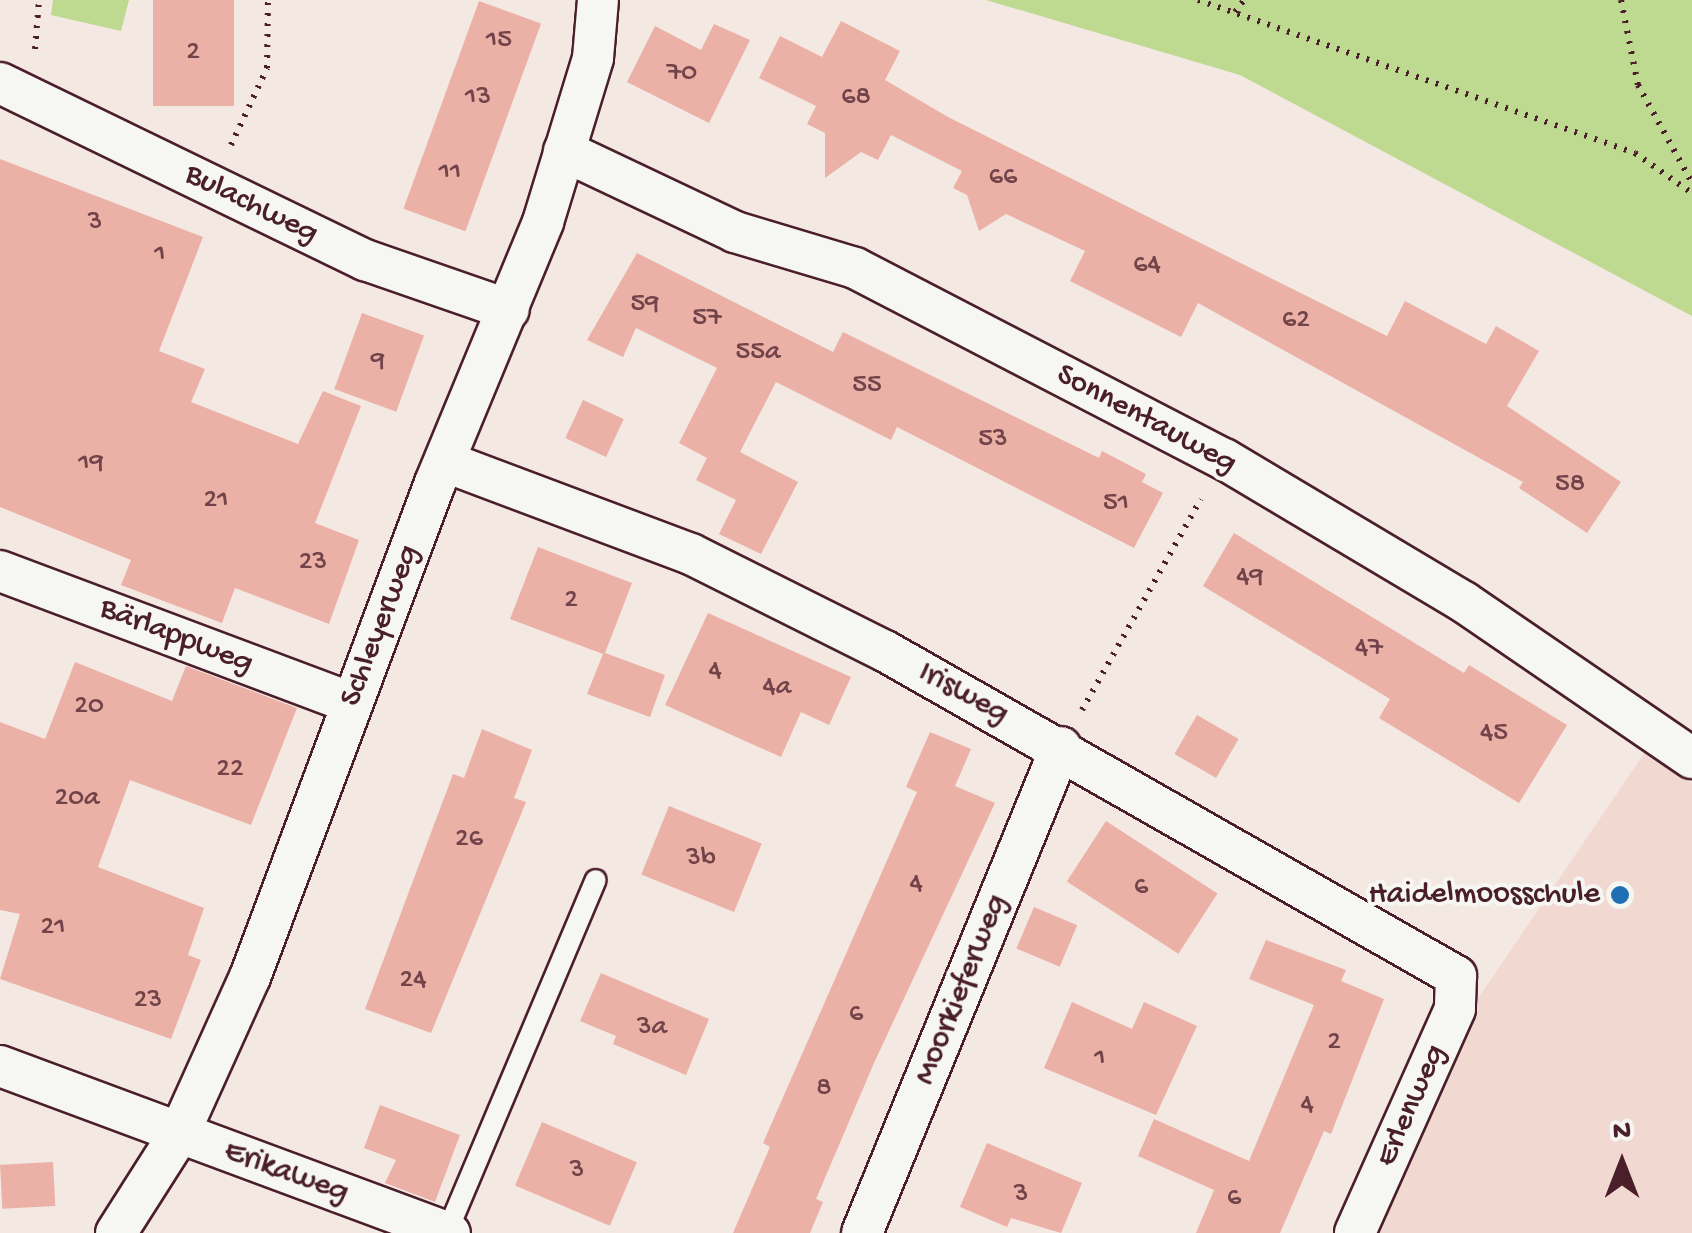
<!DOCTYPE html>
<html>
<head>
<meta charset="utf-8">
<style>
  body { margin:0 }
  #map { position:relative; width:1692px; height:1233px; overflow:hidden; background:#f4e8e3; font-family:"Gochi Hand",sans-serif }
  div>[style] { position:absolute }
  .built>* { inset:0; background:#f1d8d1 }
  .green>* { inset:0; background:#bed990 }
  .building>* { inset:0; background:#ebb1a7; transform-origin:0 0 }
  .path>* { height:6px; margin-top:-3px; transform-origin:0; background:repeating-linear-gradient(90deg,#4a1f2b 0 2.5px,transparent 0 10.5px) }
  .roads { filter:drop-shadow(2px 0 #4a1f2b) drop-shadow(-2px 0 #4a1f2b) drop-shadow(0 2px #4a1f2b) drop-shadow(0 -2px #4a1f2b) }
  .service>* { height:20px; margin:-10px; padding:0 10px; transform-origin:10px; border-radius:10px; background:#f6f6f2 }
  .minor>* { height:40px; margin:-20px; padding:0 20px; transform-origin:20px; border-radius:20px; background:#f6f6f2 }
  .dots>* { width:28px; height:28px; translate:-50% -50%; box-sizing:border-box; border:5px solid #f6f6f2; border-radius:50% }
  span { translate:-50% -50%; white-space:nowrap; text-align:center; line-height:1.15; -webkit-text-stroke:8px #f6f6f2; paint-order:stroke }
  .number-label { font-size:28px; color:#72444a }
  .number-label span { -webkit-text-stroke-width:0 }
  .street-label { font-size:32px; color:#4a1f2b }
  .poi-label { font-size:32px; color:#4a1f2b }
  .right { translate:-100% -50%; text-align:right }
  .north { position:absolute; left:1572px; top:1113px; width:100px; height:100px; -webkit-text-stroke:8px #f6f6f2; paint-order:stroke; rotate:0deg; font-size:28px; font-weight:700; line-height:40px; text-align:center; color:#4a1f2b }
  .north::after { content:''; display:block; margin:auto; width:35px; height:45px; background:#4a1f2b; clip-path:polygon(50% 0,100% 100%,50% 72%,0 100%) }
</style>
</head>
<body>
<div id="map">
  <div class="built">
    <div style="clip-path:polygon(1647px 749px,1692px 783px,1692px 1233px,1370px 1233px,1473px 1006px)"></div>
  </div>
  <div class="green">
    <div style="clip-path:polygon(53px 0,129px 0,121px 31px,51px 15px)"></div>
    <div style="clip-path:polygon(986px 0,1692px 0,1692px 316px,1240px 75px)"></div>
  </div>
  <div class="building">
    <div style="left:153px;top:0;width:81px;height:106px"></div>
    <div style="left:479px;top:1px;width:66px;height:221px;rotate:20deg"></div>
    <div style="clip-path:polygon(841px 21px,900px 51px,885px 80px,948px 117px,1387px 336px,1405px 301px,1486px 344px,1496px 326px,1539px 351px,1507px 406px,1621px 482px,1587px 533px,1519px 488px,1523px 482px,1198px 303px,1181px 337px,1070px 281px,1085px 251px,1006px 214px,979px 231px,967px 195px,953px 188px,962px 171px,891px 135px,878px 160px,861px 152px,825px 178px,825px 133px,807px 124px,816px 106px,759px 78px,780px 36px,822px 57px)"></div>
    <div style="clip-path:polygon(714px 24px,750px 40px,709px 123px,627px 82px,655px 26px,701px 50px)"></div>
    <div style="clip-path:polygon(0 159px,203px 237px,159px 351px,205px 369px,191px 402px,298px 444px,323px 391px,361px 406px,315px 523px,359px 540px,329px 624px,235px 588px,222px 623px,121px 585px,131px 560px,0 507px)"></div>
    <div style="clip-path:polygon(637px 253px,833px 352px,843px 332px,1099px 458px,1102px 451px,1146px 474px,1142px 482px,1163px 493px,1134px 548px,897px 427px,891px 440px,776px 382px,740px 452px,798px 482px,761px 554px,719px 534px,736px 500px,696px 480px,707px 458px,679px 443px,717px 368px,636px 328px,623px 357px,587px 340px)"></div>
    <div style="left:362px;top:313px;width:66px;height:81px;rotate:20deg"></div>
    <div style="left:583px;top:400px;width:45px;height:42px;rotate:25deg"></div>
    <div style="clip-path:polygon(1234px 533px,1464px 673px,1469px 665px,1567px 725px,1519px 803px,1379px 718px,1390px 699px,1203px 586px)"></div>
    <div style="clip-path:polygon(538px 547px,632px 583px,605px 653px,665px 675px,650px 717px,587px 694px,603px 654px,510px 619px)"></div>
    <div style="clip-path:polygon(708px 613px,851px 677px,829px 725px,801px 712px,781px 757px,665px 705px)"></div>
    <div style="clip-path:polygon(75px 662px,172px 701px,186px 666px,297px 708px,251px 825px,130px 780px,98px 867px,204px 908px,188px 955px,201px 960px,171px 1039px,0 979px,20px 914px,0 910px,0 722px,45px 739px)"></div>
    <div style="left:1197px;top:715px;width:48px;height:45px;rotate:30deg"></div>
    <div style="clip-path:polygon(482px 729px,532px 750px,514px 798px,526px 802px,431px 1033px,365px 1009px,453px 774px,464px 778px)"></div>
    <div style="clip-path:polygon(930px 732px,971px 749px,955px 786px,995px 803px,874px 1063px,816px 1199px,823px 1202px,810px 1233px,733px 1233px,770px 1147px,763px 1143px,917px 792px,906px 787px)"></div>
    <div style="left:669px;top:806px;width:100px;height:74px;rotate:22deg"></div>
    <div style="left:1106px;top:821px;width:133px;height:72px;rotate:33deg"></div>
    <div style="left:1034px;top:907px;width:47px;height:45px;rotate:23deg"></div>
    <div style="clip-path:polygon(1266px 940px,1346px 970px,1341px 981px,1384px 999px,1331px 1134px,1324px 1131px,1280px 1233px,1196px 1233px,1214px 1190px,1138px 1156px,1154px 1119px,1249px 1161px,1314px 1005px,1249px 979px)"></div>
    <div style="clip-path:polygon(601px 973px,709px 1019px,686px 1075px,613px 1044px,616px 1036px,580px 1021px)"></div>
    <div style="clip-path:polygon(1072px 1002px,1132px 1029px,1144px 1002px,1197px 1026px,1156px 1115px,1044px 1068px)"></div>
    <div style="clip-path:polygon(380px 1105px,460px 1135px,435px 1202px,385px 1183px,396px 1160px,364px 1148px)"></div>
    <div style="left:542px;top:1122px;width:103px;height:69px;rotate:23deg"></div>
    <div style="clip-path:polygon(987px 1143px,1082px 1183px,1061px 1233px,1011px 1218px,1007px 1227px,960px 1207px)"></div>
    <div style="left:53px;top:1162px;width:44px;height:53px;rotate:87deg"></div>
  </div>
  <div class="path">
    <div style="left:1198px;top:0;width:463px;rotate:19.3deg"></div>
    <div style="left:1635px;top:153px;width:70px;rotate:35.1deg"></div>
    <div style="left:1621px;top:0;width:87px;rotate:78.7deg"></div>
    <div style="left:1638px;top:85px;width:112px;rotate:61.1deg"></div>
    <div style="left:1235px;top:12px;width:15px;rotate:-53deg"></div>
    <div style="left:35px;top:49px;width:49px;rotate:-85.3deg"></div>
    <div style="left:231px;top:145px;width:85px;rotate:-64.9deg"></div>
    <div style="left:267px;top:68px;width:68px;rotate:-89.2deg"></div>
    <div style="left:1082px;top:710px;width:242px;rotate:-60.6deg"></div>
  </div>
  <div class="roads">
    <div class="service">
      <div style="left:447px;top:1232px;width:382px;rotate:-67.1deg"></div>
    </div>
    <div class="minor">
      <div style="left:0;top:83px;width:406px;rotate:25.9deg"></div>
      <div style="left:365px;top:260px;width:152px;rotate:19.1deg"></div>
      <div style="left:564px;top:151px;width:189px;rotate:25.3deg"></div>
      <div style="left:735px;top:232px;width:125px;rotate:16.7deg"></div>
      <div style="left:855px;top:268px;width:416px;rotate:27.4deg"></div>
      <div style="left:1224px;top:459px;width:279px;rotate:30.8deg"></div>
      <div style="left:1464px;top:602px;width:276px;rotate:34.4deg"></div>
      <div style="left:446px;top:462px;width:262px;rotate:20.6deg"></div>
      <div style="left:691px;top:554px;width:217px;rotate:26.6deg"></div>
      <div style="left:885px;top:651px;width:657px;rotate:29.65deg"></div>
      <div style="left:1456px;top:976px;width:33px;rotate:92deg"></div>
      <div style="left:1455px;top:1009px;width:245px;rotate:114.1deg"></div>
      <div style="left:0;top:571px;width:376px;rotate:20.6deg"></div>
      <div style="left:0;top:1066px;width:480px;rotate:20.4deg"></div>
      <div style="left:116px;top:1233px;width:117px;rotate:-57.5deg"></div>
      <div style="left:179px;top:1134px;width:172px;rotate:-65.7deg"></div>
      <div style="left:250px;top:977px;width:528px;rotate:-69.47deg"></div>
      <div style="left:435px;top:483px;width:282px;rotate:-67.5deg"></div>
      <div style="left:543px;top:222px;width:171px;rotate:-73deg"></div>
      <div style="left:593px;top:58px;width:58px;rotate:-85.1deg"></div>
      <div style="left:862px;top:1233px;width:525px;rotate:-67.73deg"></div>
    </div>
  </div>
  <div class="dots">
    <div style="left:1620px;top:895px;background:#1f6fb2"></div>
  </div>
  <div class="number-label">
    <span style="left:499px;top:41px">15</span>
    <span style="left:193px;top:53px">2</span>
    <span style="left:682px;top:74px">70</span>
    <span style="left:478px;top:98px">13</span>
    <span style="left:856px;top:98px">68</span>
    <span style="left:450px;top:173px">11</span>
    <span style="left:1003px;top:178px">66</span>
    <span style="left:95px;top:223px">3</span>
    <span style="left:160px;top:255px">1</span>
    <span style="left:1147px;top:266px">64</span>
    <span style="left:645px;top:305px">59</span>
    <span style="left:707px;top:319px">57</span>
    <span style="left:1296px;top:321px">62</span>
    <span style="left:758px;top:353px">55a</span>
    <span style="left:378px;top:362px">9</span>
    <span style="left:867px;top:386px">55</span>
    <span style="left:993px;top:440px">53</span>
    <span style="left:91px;top:464px">19</span>
    <span style="left:1570px;top:485px">58</span>
    <span style="left:216px;top:501px">21</span>
    <span style="left:1116px;top:504px">51</span>
    <span style="left:313px;top:563px">23</span>
    <span style="left:1250px;top:578px">49</span>
    <span style="left:571px;top:601px">2</span>
    <span style="left:1369px;top:649px">47</span>
    <span style="left:715px;top:672px">4</span>
    <span style="left:777px;top:688px">4a</span>
    <span style="left:89px;top:707px">20</span>
    <span style="left:1494px;top:734px">45</span>
    <span style="left:230px;top:770px">22</span>
    <span style="left:77px;top:799px">20a</span>
    <span style="left:469px;top:840px">26</span>
    <span style="left:701px;top:859px">3b</span>
    <span style="left:916px;top:885px">4</span>
    <span style="left:1141px;top:888px">6</span>
    <span style="left:53px;top:928px">21</span>
    <span style="left:413px;top:981px">24</span>
    <span style="left:148px;top:1001px">23</span>
    <span style="left:856px;top:1015px">6</span>
    <span style="left:652px;top:1028px">3a</span>
    <span style="left:1334px;top:1043px">2</span>
    <span style="left:1100px;top:1059px">1</span>
    <span style="left:824px;top:1089px">8</span>
    <span style="left:1307px;top:1106px">4</span>
    <span style="left:577px;top:1171px">3</span>
    <span style="left:1021px;top:1195px">3</span>
    <span style="left:1234px;top:1199px">6</span>
  </div>
  <div class="street-label">
    <span style="left:251px;top:205px;rotate:26deg">Bulachweg</span>
    <span style="left:1146px;top:420px;rotate:28deg">Sonnentauweg</span>
    <span style="left:381px;top:626px;rotate:-69deg">Schleyerweg</span>
    <span style="left:176px;top:637px;rotate:21deg">Bärlappweg</span>
    <span style="left:963px;top:694px;rotate:29deg">Irisweg</span>
    <span style="left:962px;top:990px;rotate:-68deg">Moorkieferweg</span>
    <span style="left:1412px;top:1106px;rotate:-66deg">Erlenweg</span>
    <span style="left:286px;top:1173px;rotate:20deg">Erikaweg</span>
  </div>
  <div class="poi-label">
    <span class="right" style="left:1600px;top:895px">Haidelmoosschule</span>
  </div>
  <div class="north">N</div>
</div>
</body>
</html>
